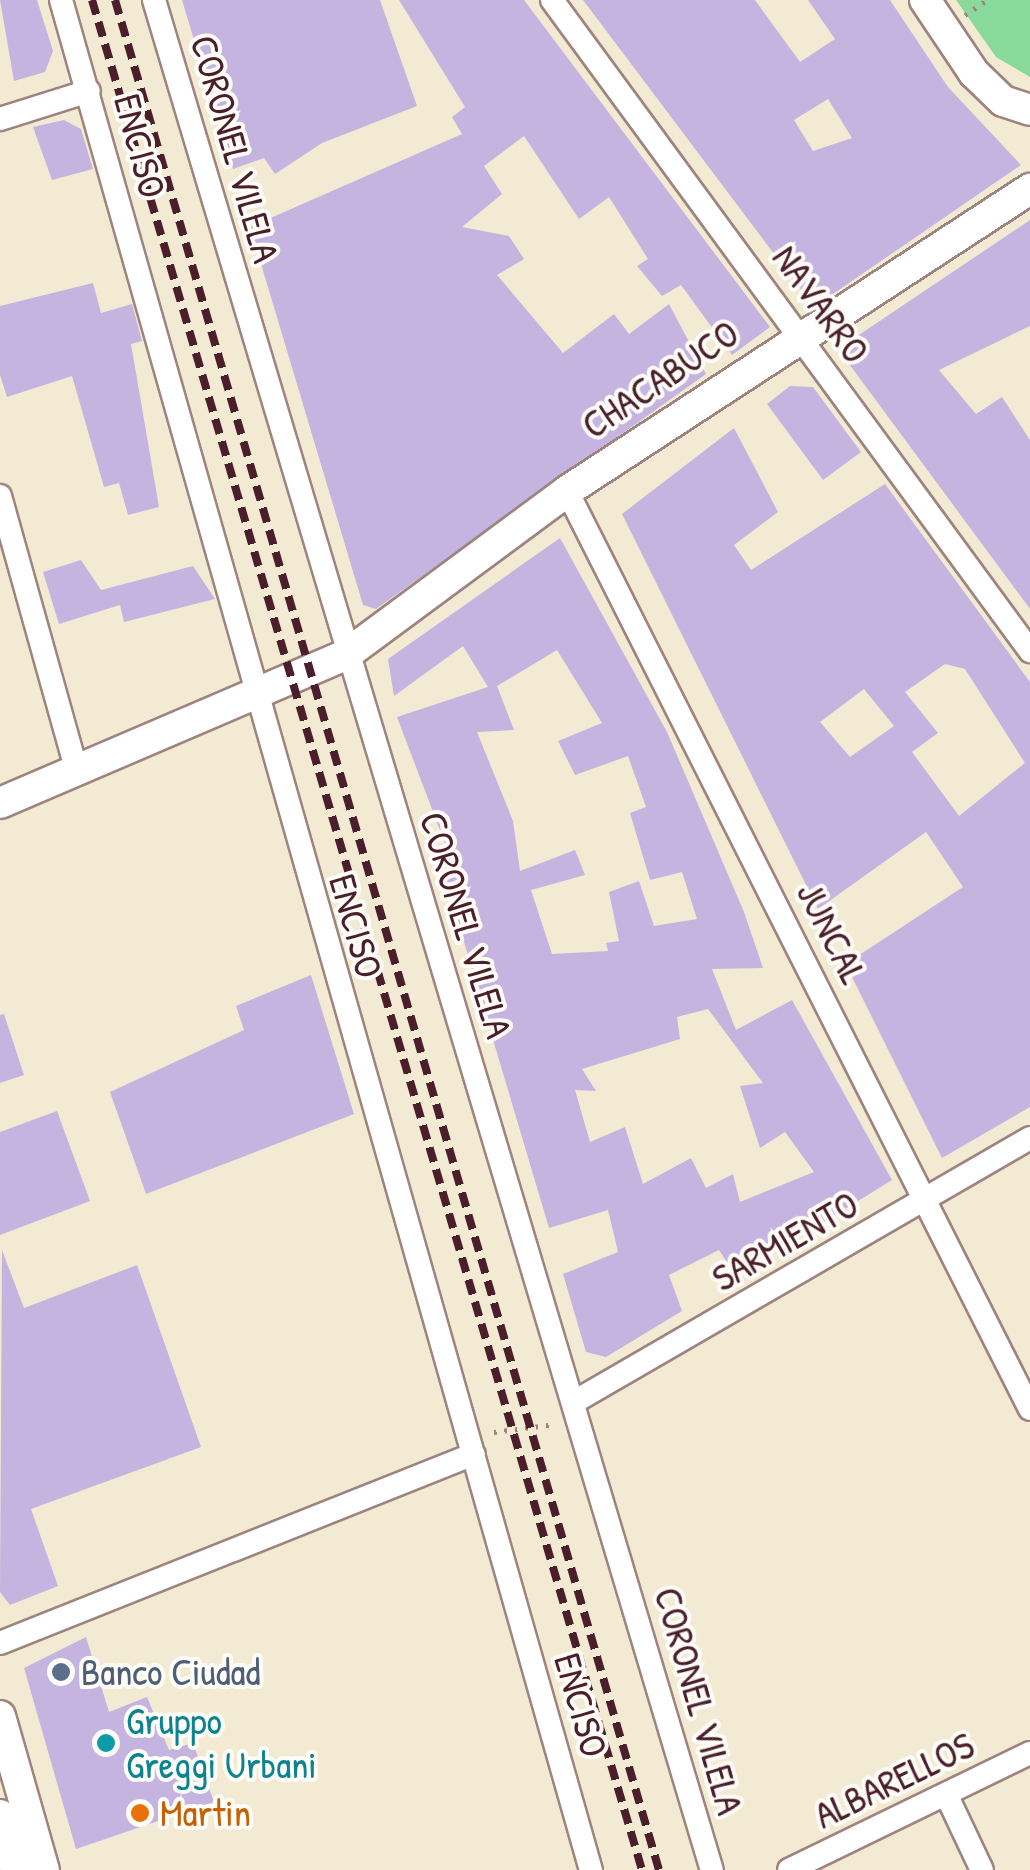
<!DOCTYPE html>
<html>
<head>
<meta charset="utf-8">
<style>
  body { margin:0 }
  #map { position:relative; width:1030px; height:1870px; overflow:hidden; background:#f3ead3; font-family:"Patrick Hand",sans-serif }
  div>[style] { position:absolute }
  .green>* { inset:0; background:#88d99a }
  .building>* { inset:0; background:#c5b4e0 }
  .path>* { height:5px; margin-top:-2.5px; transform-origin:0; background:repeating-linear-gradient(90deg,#9e847f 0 2.5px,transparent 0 10.5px) }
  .roads { filter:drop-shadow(2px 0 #9e847f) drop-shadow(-2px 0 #9e847f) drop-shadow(0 2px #9e847f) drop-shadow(0 -2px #9e847f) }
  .street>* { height:22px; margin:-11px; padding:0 11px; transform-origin:11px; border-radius:11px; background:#fff }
  .secondary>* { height:30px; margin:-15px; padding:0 15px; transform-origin:15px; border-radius:15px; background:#fff }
  .rail>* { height:8px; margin-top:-4px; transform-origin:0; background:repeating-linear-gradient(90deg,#4a1f2b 0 15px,transparent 0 23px) }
  .dots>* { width:28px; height:28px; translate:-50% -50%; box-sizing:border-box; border:5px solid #fdfcf7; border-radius:50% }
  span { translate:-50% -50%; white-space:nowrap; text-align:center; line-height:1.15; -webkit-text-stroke:8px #fdfcf7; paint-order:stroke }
  .street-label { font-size:38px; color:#4a1f2b }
  .service-label { font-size:38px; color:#4e5e75 }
  .left { translate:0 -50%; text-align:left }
  .culture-label { font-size:38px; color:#0d838f }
  .food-label { font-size:38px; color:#c56008 }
</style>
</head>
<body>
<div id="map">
  <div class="green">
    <div style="clip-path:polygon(956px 0,1030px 0,1030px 77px,996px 57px)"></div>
  </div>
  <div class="building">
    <div style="clip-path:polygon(0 0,37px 0,53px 51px,45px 72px,14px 81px)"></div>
    <div style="clip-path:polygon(182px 0,380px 0,417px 106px,322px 143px,275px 174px,264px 158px,233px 169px)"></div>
    <div style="clip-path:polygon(399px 0,524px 0,770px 327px,732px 355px,681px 285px,662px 296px,637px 266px,648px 259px,609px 197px,579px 219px,524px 136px,484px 166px,502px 194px,462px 227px,509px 236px,524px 259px,497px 275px,563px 353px,614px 314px,629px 334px,669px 304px,706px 374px,376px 609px,363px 605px,250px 227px,462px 134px,452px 117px,465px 107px)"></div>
    <div style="clip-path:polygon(evenodd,583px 0,755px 0,800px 62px,835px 39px,808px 0,890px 0,948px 87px,1021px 165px,814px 307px,583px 0,828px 99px,852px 138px,813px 151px,794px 120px,828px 99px)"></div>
    <div style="clip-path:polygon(64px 120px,81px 129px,93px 169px,52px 180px,33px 127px)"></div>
    <div style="clip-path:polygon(1030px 220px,1030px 326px,939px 370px,976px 414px,1002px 397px,1030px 440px,1030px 609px,838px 349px)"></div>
    <div style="clip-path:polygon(93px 283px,101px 313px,132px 304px,142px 341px,131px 344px,159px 507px,128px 515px,119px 483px,104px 487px,72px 376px,7px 397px,0 375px,0 306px)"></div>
    <div style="clip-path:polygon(790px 386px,813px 387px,861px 452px,823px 480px,767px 404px)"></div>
    <div style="clip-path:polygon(evenodd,734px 428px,778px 512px,734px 545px,751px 570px,885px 484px,1030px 682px,1030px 1107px,942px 1158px,848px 969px,855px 965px,844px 965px,963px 887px,926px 832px,818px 909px,622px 514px,734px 428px,945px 664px,965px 669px,1025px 763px,959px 816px,912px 752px,938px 733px,905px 692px,945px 664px,734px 428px,864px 689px,894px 726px,850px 757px,820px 722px,864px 689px)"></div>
    <div style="clip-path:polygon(evenodd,560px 538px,667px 732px,744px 912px,763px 968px,712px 969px,736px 1030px,792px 1000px,892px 1180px,774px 1253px,769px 1243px,730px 1267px,719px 1250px,669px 1275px,682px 1311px,606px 1357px,586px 1352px,563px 1274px,618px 1252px,608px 1210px,549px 1228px,437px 851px,446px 846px,397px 717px,488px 687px,463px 646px,394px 696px,388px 659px,560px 538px,557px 650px,602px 723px,558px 741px,575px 775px,628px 756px,646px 807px,630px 813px,650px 880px,682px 872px,697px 919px,654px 926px,639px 881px,609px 892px,619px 941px,606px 943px,608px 951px,552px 954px,531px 890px,585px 875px,575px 850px,520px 871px,513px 821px,477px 732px,514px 730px,497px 686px,557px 650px,560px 538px,708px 1009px,763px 1083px,740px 1086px,760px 1148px,785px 1132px,814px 1172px,740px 1202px,733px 1174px,706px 1188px,691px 1158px,643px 1184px,625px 1127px,590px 1142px,575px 1090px,596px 1091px,582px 1069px,680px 1039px,677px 1017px,708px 1009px)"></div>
    <div style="clip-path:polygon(81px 560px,101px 590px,193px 566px,215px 599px,124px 622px,120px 605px,59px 624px,43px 572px)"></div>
    <div style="clip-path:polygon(311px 975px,354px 1114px,146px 1194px,110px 1092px,244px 1030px,236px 1006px)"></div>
    <div style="clip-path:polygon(4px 1014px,24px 1075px,0 1083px,0 1015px)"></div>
    <div style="clip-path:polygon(57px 1111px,90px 1201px,0 1235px,0 1132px)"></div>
    <div style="clip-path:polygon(2px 1250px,24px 1308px,137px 1265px,201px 1447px,31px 1509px,58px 1586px,10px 1605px,0 1592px)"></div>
    <div style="clip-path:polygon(86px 1637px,109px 1712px,147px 1697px,169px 1750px,193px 1743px,214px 1802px,76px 1849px,24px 1668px)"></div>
  </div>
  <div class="path">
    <div style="left:965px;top:15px;width:27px;rotate:-34deg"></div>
    <div style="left:494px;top:1432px;width:62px;rotate:-7.5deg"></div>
  </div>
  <div class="roads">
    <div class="street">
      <div style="left:61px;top:0;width:1944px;rotate:74.18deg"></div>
      <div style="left:154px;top:0;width:1951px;rotate:73.39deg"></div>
      <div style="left:552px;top:0;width:808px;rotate:53.71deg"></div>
      <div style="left:0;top:119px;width:93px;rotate:-17.5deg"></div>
      <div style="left:567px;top:491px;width:1028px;rotate:63.24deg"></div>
      <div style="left:0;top:496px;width:287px;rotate:74.4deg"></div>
      <div style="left:574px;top:1402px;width:527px;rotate:-30.07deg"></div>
      <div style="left:0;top:1643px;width:510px;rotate:-21.74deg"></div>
      <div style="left:946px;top:1794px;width:84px;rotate:64.7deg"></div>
      <div style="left:789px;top:1870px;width:268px;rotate:-25.9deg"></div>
    </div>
    <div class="secondary">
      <div style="left:925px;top:0;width:88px;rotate:56.1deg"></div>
      <div style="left:974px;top:73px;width:40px;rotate:44deg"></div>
      <div style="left:1003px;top:101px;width:28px;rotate:18deg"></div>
      <div style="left:0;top:803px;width:378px;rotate:-23.2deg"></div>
      <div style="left:347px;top:654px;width:274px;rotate:-36.5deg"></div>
      <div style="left:567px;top:491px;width:553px;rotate:-33.12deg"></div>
      <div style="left:0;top:1716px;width:160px;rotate:74.1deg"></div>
      <div style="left:0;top:1815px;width:57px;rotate:73.8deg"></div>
    </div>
  </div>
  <div class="rail">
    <div style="left:92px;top:0;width:1949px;rotate:73.61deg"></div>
    <div style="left:115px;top:0;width:1948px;rotate:73.78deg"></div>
  </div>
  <div class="dots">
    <div style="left:61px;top:1672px;background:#5c6f8a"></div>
    <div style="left:106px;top:1743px;background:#0f9aa8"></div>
    <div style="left:140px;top:1813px;background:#e8710a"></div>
  </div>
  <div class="street-label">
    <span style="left:140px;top:146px;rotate:75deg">ENCISO</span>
    <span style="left:235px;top:149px;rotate:74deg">CORONEL VILELA</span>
    <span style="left:821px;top:304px;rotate:54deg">NAVARRO</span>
    <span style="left:660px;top:379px;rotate:-34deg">CHACABUCO</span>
    <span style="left:466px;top:925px;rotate:73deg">CORONEL VILELA</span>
    <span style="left:356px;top:926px;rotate:74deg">ENCISO</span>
    <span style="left:832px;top:933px;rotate:63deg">JUNCAL</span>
    <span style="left:785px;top:1241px;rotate:-30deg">SARMIENTO</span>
    <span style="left:699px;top:1701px;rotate:74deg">CORONEL VILELA</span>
    <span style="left:581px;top:1705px;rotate:74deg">ENCISO</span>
    <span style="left:894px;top:1780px;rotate:-26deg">ALBARELLOS</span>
  </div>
  <div class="service-label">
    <span class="left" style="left:81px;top:1672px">Banco Ciudad</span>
  </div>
  <div class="culture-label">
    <span class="left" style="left:126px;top:1743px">Gruppo<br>Greggi Urbani</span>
  </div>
  <div class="food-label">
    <span class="left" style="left:160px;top:1813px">Martin</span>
  </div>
</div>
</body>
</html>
